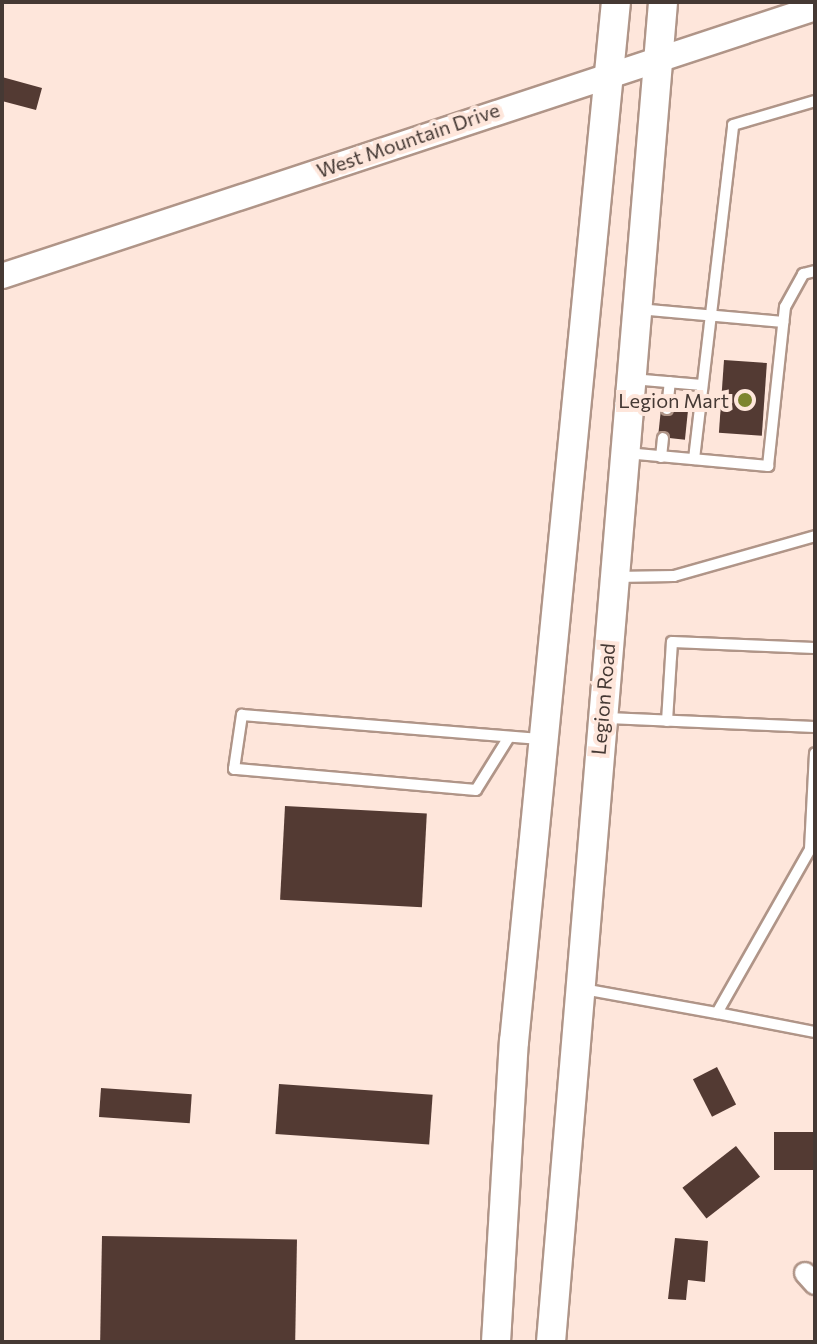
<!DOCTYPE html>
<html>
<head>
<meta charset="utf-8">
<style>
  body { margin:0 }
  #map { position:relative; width:817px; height:1344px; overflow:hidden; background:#fee6db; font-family:Commissioner,sans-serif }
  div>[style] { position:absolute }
  .building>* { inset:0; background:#533a33; transform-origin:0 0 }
  .roads { filter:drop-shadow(2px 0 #b09588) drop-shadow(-2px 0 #b09588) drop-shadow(0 2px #b09588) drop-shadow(0 -2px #b09588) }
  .service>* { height:10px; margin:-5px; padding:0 5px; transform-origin:5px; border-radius:5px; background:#fff }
  .minor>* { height:20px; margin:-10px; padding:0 10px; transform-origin:10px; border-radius:10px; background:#fff }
  .tertiary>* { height:24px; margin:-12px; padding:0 12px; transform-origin:12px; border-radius:12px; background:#fff }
  .secondary>* { height:28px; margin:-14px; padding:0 14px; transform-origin:14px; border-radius:14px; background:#fff }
  .dots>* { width:22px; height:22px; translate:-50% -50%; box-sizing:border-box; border:4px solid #fee6db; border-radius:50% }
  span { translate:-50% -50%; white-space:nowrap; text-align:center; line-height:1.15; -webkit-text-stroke:8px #fee6db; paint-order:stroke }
  .street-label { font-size:20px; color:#453934 }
  .poi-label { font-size:20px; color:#453934 }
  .right { translate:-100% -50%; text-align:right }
  .frame { position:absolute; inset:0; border:4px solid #453934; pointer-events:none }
</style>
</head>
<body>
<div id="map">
  <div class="building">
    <div style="clip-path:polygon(2px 77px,42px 88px,36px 110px,2px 101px)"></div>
    <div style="left:724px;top:360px;width:43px;height:73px;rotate:4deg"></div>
    <div style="left:661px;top:409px;width:27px;height:28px;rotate:6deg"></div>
    <div style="left:285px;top:806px;width:142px;height:94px;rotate:3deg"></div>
    <div style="left:717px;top:1067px;width:42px;height:27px;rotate:63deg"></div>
    <div style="left:279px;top:1084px;width:154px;height:50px;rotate:4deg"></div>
    <div style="left:101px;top:1088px;width:91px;height:29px;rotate:4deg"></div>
    <div style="left:815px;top:1132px;width:38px;height:41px;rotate:90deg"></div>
    <div style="left:736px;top:1146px;width:39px;height:68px;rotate:52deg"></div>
    <div style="left:102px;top:1236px;width:195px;height:106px;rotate:1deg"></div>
    <div style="clip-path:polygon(675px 1238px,708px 1241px,705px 1282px,688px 1280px,686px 1300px,668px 1299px)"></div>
  </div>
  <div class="roads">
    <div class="service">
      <div style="left:638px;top:309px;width:146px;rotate:5.1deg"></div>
      <div style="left:632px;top:379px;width:70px;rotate:4.9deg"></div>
      <div style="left:667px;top:409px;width:27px;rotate:-84deg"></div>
      <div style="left:626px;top:453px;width:143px;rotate:5.2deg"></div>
      <div style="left:768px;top:466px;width:160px;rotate:-83.9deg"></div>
      <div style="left:785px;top:307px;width:38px;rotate:-61deg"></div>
      <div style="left:803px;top:274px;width:12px;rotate:-14deg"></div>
      <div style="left:661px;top:457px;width:19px;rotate:-84deg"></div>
      <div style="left:694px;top:459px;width:336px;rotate:-83.3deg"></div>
      <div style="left:733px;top:125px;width:85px;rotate:-16.3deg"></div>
      <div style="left:615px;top:577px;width:59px;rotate:-1deg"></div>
      <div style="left:674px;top:576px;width:147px;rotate:-15.8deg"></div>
      <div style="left:607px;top:718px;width:208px;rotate:2.5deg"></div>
      <div style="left:667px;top:721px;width:79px;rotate:-86.4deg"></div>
      <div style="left:672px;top:642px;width:143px;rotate:2.4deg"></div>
      <div style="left:509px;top:737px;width:62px;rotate:121.9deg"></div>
      <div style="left:476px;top:790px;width:243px;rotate:-175deg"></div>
      <div style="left:234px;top:769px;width:55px;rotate:-81.6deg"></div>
      <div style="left:242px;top:715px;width:302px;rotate:4.6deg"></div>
      <div style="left:583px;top:989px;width:136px;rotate:10.2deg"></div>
      <div style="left:717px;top:1013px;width:189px;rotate:-60.4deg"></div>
      <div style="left:810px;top:849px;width:96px;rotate:-87deg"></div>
      <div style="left:717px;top:1013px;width:100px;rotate:11deg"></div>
    </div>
    <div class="minor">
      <div style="left:805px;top:1273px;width:15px;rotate:48deg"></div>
    </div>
    <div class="tertiary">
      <div style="left:2px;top:276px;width:856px;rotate:-18.24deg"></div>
    </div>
    <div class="secondary">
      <div style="left:496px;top:1342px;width:301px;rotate:-86.6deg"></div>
      <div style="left:514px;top:1042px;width:1045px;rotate:-84.4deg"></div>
      <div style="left:551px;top:1342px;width:1345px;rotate:-85.22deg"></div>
    </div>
  </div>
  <div class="dots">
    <div style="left:745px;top:400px;background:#7d842f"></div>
  </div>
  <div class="street-label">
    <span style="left:408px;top:140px;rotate:-19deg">West Mountain Drive</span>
    <span style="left:603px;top:699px;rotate:-85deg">Legion Road</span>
  </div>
  <div class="poi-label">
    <span class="right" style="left:729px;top:400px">Legion Mart</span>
  </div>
  <div class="frame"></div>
</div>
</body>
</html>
